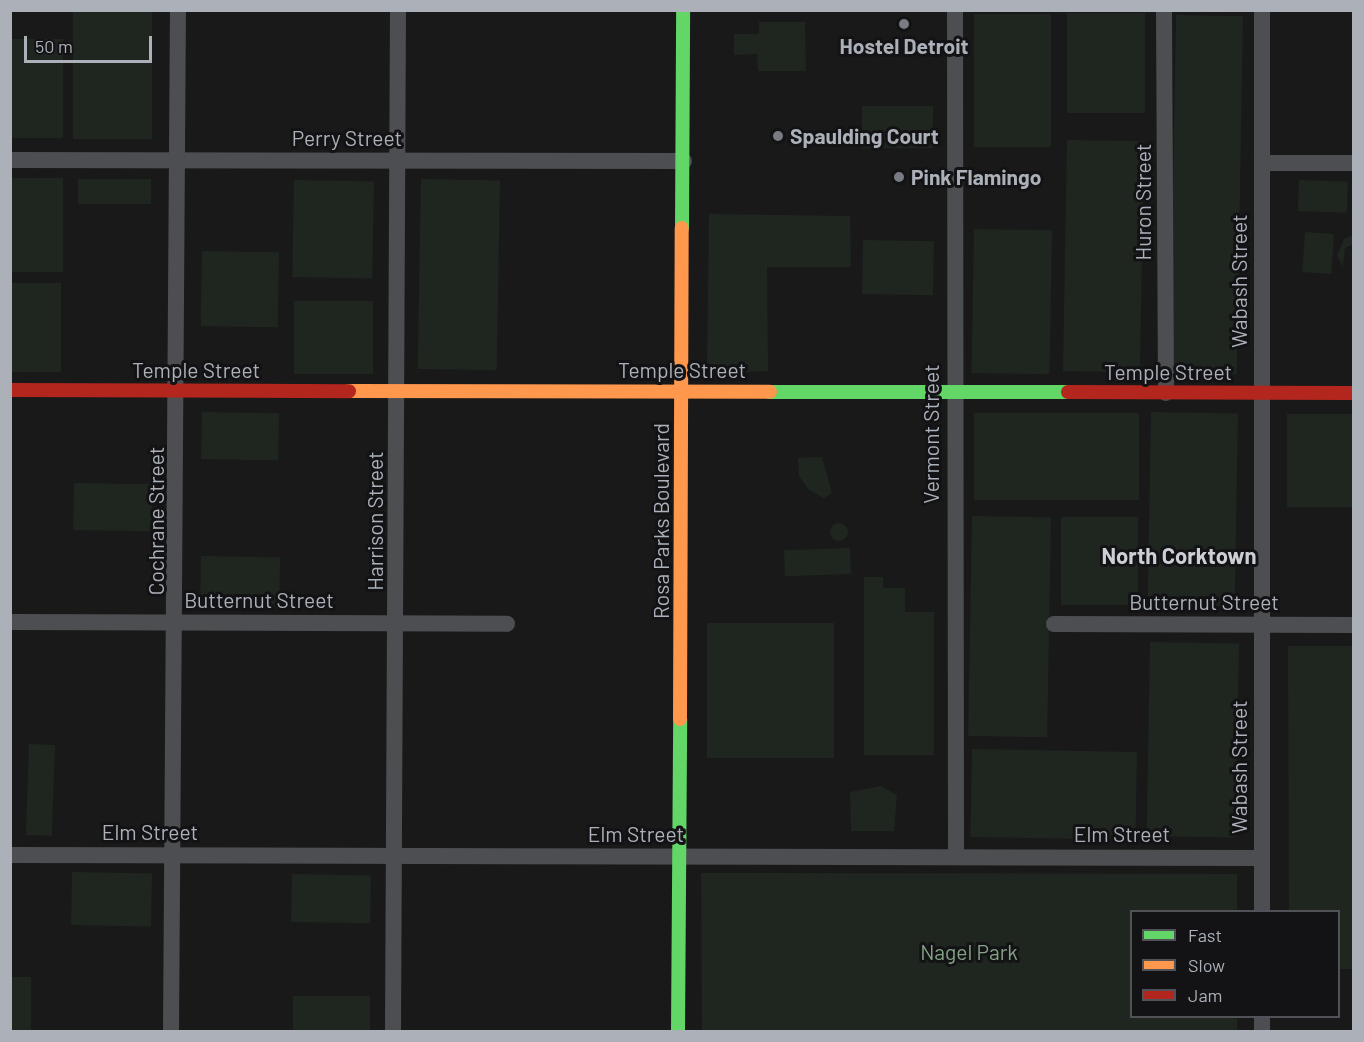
<!DOCTYPE html>
<html>
<head>
<meta charset="utf-8">
<style>
  body { margin:0 }
  #map { position:relative; width:1364px; height:1042px; overflow:hidden; background:#191919; font-family:Barlow,sans-serif }
  div>[style] { position:absolute }
  .green>* { inset:0; background:#1f2620; transform-origin:0 0 }
  .round { border-radius:50% }
  .street>* { height:16px; margin:-8px; padding:0 8px; transform-origin:8px; border-radius:8px; background:#4d4e52 }
  .fast>* { height:14px; margin:-7px; padding:0 7px; transform-origin:7px; border-radius:7px; background:#63d668 }
  .slow>* { height:14px; margin:-7px; padding:0 7px; transform-origin:7px; border-radius:7px; background:#ff974d }
  .jam>* { height:14px; margin:-7px; padding:0 7px; transform-origin:7px; border-radius:7px; background:#b3261e }
  .dots>* { width:16px; height:16px; translate:-50% -50%; box-sizing:border-box; border:3px solid #131315; border-radius:50% }
  span { translate:-50% -50%; white-space:nowrap; text-align:center; line-height:1.15; -webkit-text-stroke:6px #131315; paint-order:stroke }
  .poi-label { font-size:21px; color:#abb0b9; font-weight:700 }
  .left { translate:0 -50%; text-align:left }
  .street-label { font-size:21px; color:#abb0b9 }
  .park-label { font-size:21px; color:#84a284 }
  .neighbourhood-label { font-size:22px; color:#cccfd5; font-weight:700 }
  .frame { position:absolute; inset:0; border:12px solid #abb0b9; pointer-events:none }
  .legend { position:absolute; left:1130px; top:910px; width:210px; height:108px; box-sizing:border-box; background:#131315; border:2px solid #505257; margin:0; padding:8px 10px; list-style:none; font-size:18px; color:#abb0b9 }
  .legend li { display:flex; align-items:center; gap:12px; height:30px }
  .legend b { width:30px; border:2px solid #505257 }
  .scale { position:absolute; left:24px; top:36px; width:128px; height:27px; box-sizing:border-box; border:3px solid #abb0b9; border-top:0; padding-left:8px; font-size:18px; line-height:21px; white-space:nowrap; color:#abb0b9; -webkit-text-stroke:4px #131315; paint-order:stroke }
</style>
</head>
<body>
<div id="map">
  <div class="green">
    <div style="left:73px;top:11px;width:79px;height:128px"></div>
    <div style="left:1067px;top:13px;width:78px;height:100px"></div>
    <div style="left:974px;top:14px;width:77px;height:133px"></div>
    <div style="left:1176px;top:15px;width:67px;height:358px;rotate:1deg"></div>
    <div style="clip-path:polygon(759px 22px,805px 22px,806px 71px,758px 71px,757px 54px,734px 55px,734px 34px,759px 34px)"></div>
    <div style="left:11px;top:39px;width:52px;height:99px"></div>
    <div style="left:862px;top:106px;width:71px;height:42px"></div>
    <div style="left:1067px;top:140px;width:77px;height:231px;rotate:1deg"></div>
    <div style="left:11px;top:178px;width:52px;height:94px"></div>
    <div style="left:78px;top:179px;width:73px;height:25px"></div>
    <div style="left:421px;top:179px;width:79px;height:190px;rotate:1deg"></div>
    <div style="left:294px;top:180px;width:80px;height:97px;rotate:1deg"></div>
    <div style="left:1299px;top:180px;width:49px;height:31px;rotate:2deg"></div>
    <div style="clip-path:polygon(709px 214px,850px 216px,851px 267px,767px 267px,768px 371px,707px 373px)"></div>
    <div style="left:974px;top:229px;width:78px;height:144px;rotate:1deg"></div>
    <div style="left:1305px;top:232px;width:29px;height:40px;rotate:4deg"></div>
    <div style="clip-path:polygon(1353px 235px,1353px 244px,1345px 248px,1343px 267px,1337px 256px,1344px 239px)"></div>
    <div style="left:863px;top:240px;width:71px;height:54px;rotate:1deg"></div>
    <div style="left:202px;top:251px;width:77px;height:75px;rotate:1deg"></div>
    <div style="left:11px;top:283px;width:50px;height:89px"></div>
    <div style="left:294px;top:301px;width:79px;height:73px"></div>
    <div style="left:202px;top:412px;width:77px;height:47px;rotate:1deg"></div>
    <div style="left:1151px;top:412px;width:87px;height:193px;rotate:1deg"></div>
    <div style="left:974px;top:413px;width:165px;height:87px"></div>
    <div style="left:1287px;top:414px;width:66px;height:93px"></div>
    <div style="clip-path:polygon(822px 457px,832px 493px,824px 498px,809px 490px,799px 476px,798px 458px)"></div>
    <div style="left:74px;top:483px;width:78px;height:47px;rotate:1deg"></div>
    <div style="left:972px;top:516px;width:79px;height:220px;rotate:1deg"></div>
    <div style="left:1061px;top:517px;width:77px;height:88px"></div>
    <div class="round" style="left:830px;top:523px;width:18px;height:18px"></div>
    <div style="left:850px;top:548px;width:26px;height:66px;rotate:88deg"></div>
    <div style="left:201px;top:556px;width:79px;height:49px;rotate:1deg"></div>
    <div style="clip-path:polygon(864px 577px,883px 577px,883px 588px,905px 588px,905px 612px,934px 612px,934px 755px,864px 755px)"></div>
    <div style="left:707px;top:623px;width:127px;height:135px"></div>
    <div style="left:1150px;top:642px;width:89px;height:194px;rotate:1deg"></div>
    <div style="clip-path:polygon(1288px 646px,1353px 646px,1353px 969px,1339px 969px,1338px 912px,1289px 911px)"></div>
    <div style="left:29px;top:744px;width:26px;height:91px;rotate:2deg"></div>
    <div style="left:972px;top:749px;width:165px;height:88px;rotate:1deg"></div>
    <div style="clip-path:polygon(881px 786px,897px 795px,894px 831px,851px 831px,850px 792px)"></div>
    <div style="left:72px;top:872px;width:80px;height:53px;rotate:1deg"></div>
    <div style="clip-path:polygon(701px 873px,1237px 874px,1237px 911px,1132px 912px,1132px 1016px,1237px 1017px,1237px 1031px,702px 1031px)"></div>
    <div style="left:292px;top:874px;width:79px;height:48px;rotate:1deg"></div>
    <div style="left:11px;top:977px;width:20px;height:54px"></div>
    <div style="left:293px;top:996px;width:77px;height:35px"></div>
  </div>
  <div class="street">
    <div style="left:955px;top:10px;width:847px;rotate:89.93deg"></div>
    <div style="left:1164px;top:10px;width:383px;rotate:89.7deg"></div>
    <div style="left:1262px;top:10px;width:902px;rotate:90deg"></div>
    <div style="left:10px;top:160px;width:674px;rotate:0.09deg"></div>
    <div style="left:1262px;top:163px;width:92px"></div>
    <div style="left:10px;top:622px;width:497px;rotate:0.2deg"></div>
    <div style="left:1054px;top:624px;width:300px;rotate:0.2deg"></div>
    <div style="left:10px;top:855px;width:1252px;rotate:0.14deg"></div>
    <div style="left:1262px;top:1016px;width:16px;rotate:90deg"></div>
    <div style="left:171px;top:1032px;width:1022px;rotate:-89.61deg"></div>
    <div style="left:393px;top:1032px;width:1022px;rotate:-89.72deg"></div>
  </div>
  <div class="fast">
    <div style="left:682px;top:228px;width:218px;rotate:-89.7deg"></div>
    <div style="left:770px;top:392px;width:298px"></div>
    <div style="left:678px;top:1032px;width:313px;rotate:-89.6deg"></div>
  </div>
  <div class="slow">
    <div style="left:349px;top:391px;width:421px;rotate:0.1deg"></div>
    <div style="left:680px;top:719px;width:491px;rotate:-89.8deg"></div>
  </div>
  <div class="jam">
    <div style="left:10px;top:390px;width:339px;rotate:0.2deg"></div>
    <div style="left:1068px;top:392px;width:286px;rotate:0.2deg"></div>
  </div>
  <div class="dots">
    <div style="left:904px;top:24px;background:#787b81"></div>
    <div style="left:778px;top:136px;background:#787b81"></div>
    <div style="left:899px;top:177px;background:#787b81"></div>
  </div>
  <div class="poi-label">
    <span style="left:904px;top:46px">Hostel Detroit</span>
    <span class="left" style="left:790px;top:136px">Spaulding Court</span>
    <span class="left" style="left:911px;top:177px">Pink Flamingo</span>
  </div>
  <div class="street-label">
    <span style="left:347px;top:138px">Perry Street</span>
    <span style="left:1143px;top:202px;rotate:-90deg">Huron Street</span>
    <span style="left:1239px;top:281px;rotate:-90deg">Wabash Street</span>
    <span style="left:196px;top:370px">Temple Street</span>
    <span style="left:682px;top:370px">Temple Street</span>
    <span style="left:1168px;top:372px">Temple Street</span>
    <span style="left:931px;top:434px;rotate:-90deg">Vermont Street</span>
    <span style="left:156px;top:521px;rotate:-90deg">Cochrane Street</span>
    <span style="left:375px;top:521px;rotate:-90deg">Harrison Street</span>
    <span style="left:661px;top:521px;rotate:-90deg">Rosa Parks Boulevard</span>
    <span style="left:259px;top:600px">Butternut Street</span>
    <span style="left:1204px;top:602px">Butternut Street</span>
    <span style="left:1239px;top:767px;rotate:-90deg">Wabash Street</span>
    <span style="left:150px;top:832px">Elm Street</span>
    <span style="left:636px;top:834px">Elm Street</span>
    <span style="left:1122px;top:834px">Elm Street</span>
  </div>
  <div class="park-label">
    <span style="left:969px;top:952px">Nagel Park</span>
  </div>
  <div class="neighbourhood-label">
    <span style="left:1179px;top:556px">North Corktown</span>
  </div>
  <div class="frame"></div>
  <ul class="legend">
  <li><b style="height:8px;background:#63d668"></b>Fast</li>
  <li><b style="height:8px;background:#ff974d"></b>Slow</li>
  <li><b style="height:8px;background:#b3261e"></b>Jam</li>
  </ul>
  <div class="scale">50 m</div>
</div>
</body>
</html>
